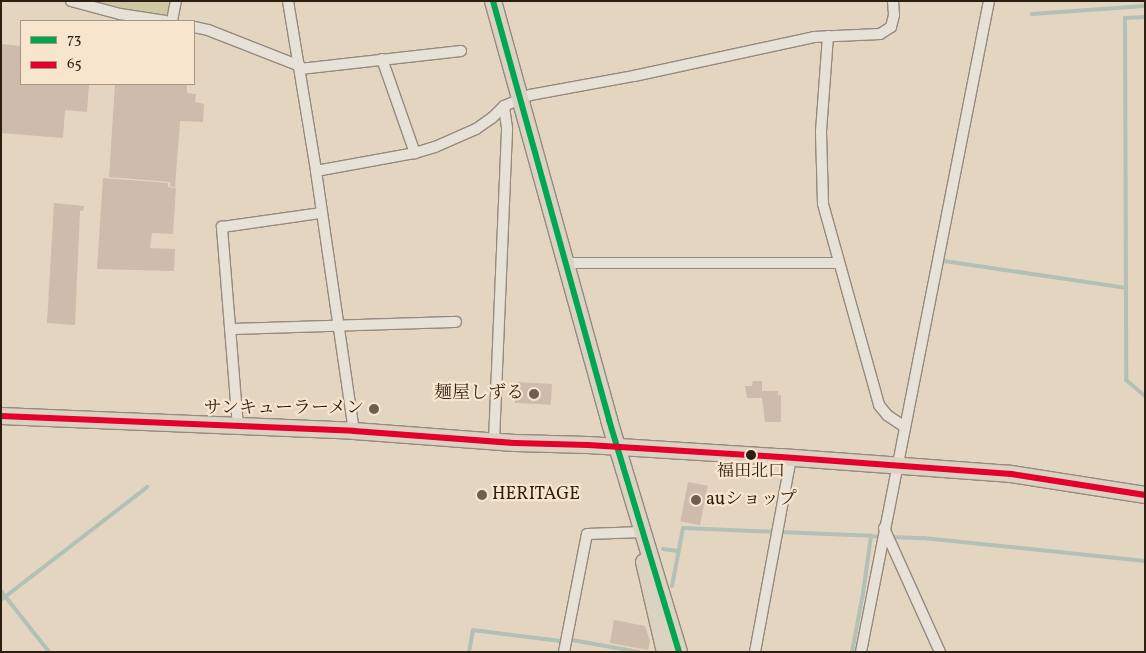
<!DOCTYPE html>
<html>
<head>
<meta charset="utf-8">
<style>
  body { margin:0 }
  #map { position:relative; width:1146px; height:653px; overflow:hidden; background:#e4d5c1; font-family:Vollkorn,"Noto Serif JP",serif }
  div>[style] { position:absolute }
  .green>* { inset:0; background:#cfc8a3 }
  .stream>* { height:4px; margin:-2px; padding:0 2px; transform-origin:2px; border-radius:2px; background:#b2c1b6 }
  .building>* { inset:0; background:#cdbbab; transform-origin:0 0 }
  .roads { filter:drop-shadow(1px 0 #948a7d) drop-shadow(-1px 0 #948a7d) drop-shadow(0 1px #948a7d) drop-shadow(0 -1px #948a7d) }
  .minor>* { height:10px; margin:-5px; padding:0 5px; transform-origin:5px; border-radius:5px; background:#e8e1d7 }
  .primary>* { height:16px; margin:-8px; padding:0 8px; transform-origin:8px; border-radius:8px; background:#dcd2c2 }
  .bus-1>* { height:6px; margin:-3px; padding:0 3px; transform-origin:3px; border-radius:3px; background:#00a651 }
  .bus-2>* { height:6px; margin:-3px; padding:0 3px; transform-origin:3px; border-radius:3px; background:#e4002b }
  .dots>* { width:14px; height:14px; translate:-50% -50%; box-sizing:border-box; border:2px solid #f7e5cd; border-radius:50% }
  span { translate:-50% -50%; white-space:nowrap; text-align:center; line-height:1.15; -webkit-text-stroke:4.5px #f7e5cd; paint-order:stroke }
  .bus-label { font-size:17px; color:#2c1f12 }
  .poi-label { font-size:18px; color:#2c1f12 }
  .right { translate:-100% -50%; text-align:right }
  .left { translate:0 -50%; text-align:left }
  .frame { position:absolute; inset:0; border:2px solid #2c1f12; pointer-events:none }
  .legend { position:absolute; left:20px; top:20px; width:175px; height:65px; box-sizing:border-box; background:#f7e5cd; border:1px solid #a69682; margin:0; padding:6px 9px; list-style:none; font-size:15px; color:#2c1f12 }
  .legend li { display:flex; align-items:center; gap:10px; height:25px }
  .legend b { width:25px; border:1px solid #a69682 }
</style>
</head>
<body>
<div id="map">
  <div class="green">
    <div style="clip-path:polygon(86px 1px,174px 1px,170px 20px)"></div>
  </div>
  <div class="stream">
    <div style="left:1032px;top:14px;width:113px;rotate:-4deg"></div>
    <div style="left:1145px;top:17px;width:20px;rotate:177deg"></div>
    <div style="left:1125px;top:18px;width:362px;rotate:89.8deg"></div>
    <div style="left:1126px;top:380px;width:25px;rotate:40deg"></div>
    <div style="left:944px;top:261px;width:184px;rotate:8.4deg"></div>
    <div style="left:889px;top:537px;width:34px;rotate:2deg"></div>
    <div style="left:923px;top:538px;width:223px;rotate:5.9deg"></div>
    <div style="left:663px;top:549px;width:16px;rotate:7deg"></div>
    <div style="left:672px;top:586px;width:59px;rotate:-79.3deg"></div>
    <div style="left:683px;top:528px;width:188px;rotate:2.4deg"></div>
    <div style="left:1px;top:591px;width:78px;rotate:51.8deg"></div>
    <div style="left:1px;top:600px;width:185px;rotate:-37.7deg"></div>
    <div style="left:572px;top:640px;width:68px;rotate:10.2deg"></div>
    <div style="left:469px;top:652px;width:22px;rotate:-80deg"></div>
    <div style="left:473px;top:630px;width:88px;rotate:7.2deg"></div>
    <div style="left:852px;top:652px;width:60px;rotate:-79.4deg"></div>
    <div style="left:863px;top:593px;width:58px;rotate:-82deg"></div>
    <div style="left:871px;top:536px;width:11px;rotate:5deg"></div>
  </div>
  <div class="building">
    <div style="clip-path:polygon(1px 44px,21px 46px,21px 84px,89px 84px,87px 112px,65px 110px,63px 138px,1px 133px)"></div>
    <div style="clip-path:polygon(115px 84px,187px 84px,187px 93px,196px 94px,195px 102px,204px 104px,203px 122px,180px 121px,175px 187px,170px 186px,170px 182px,109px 177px)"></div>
    <div style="clip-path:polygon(103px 178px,168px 183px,168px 187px,176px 188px,173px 234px,152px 233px,150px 248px,175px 249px,174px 271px,97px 269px)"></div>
    <div style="clip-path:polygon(54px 203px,84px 206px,83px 211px,80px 211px,75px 325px,47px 323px)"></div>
    <div style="clip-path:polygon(753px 381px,762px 381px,762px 391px,778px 391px,778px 395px,781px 395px,781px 422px,765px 422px,762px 398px,747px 398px,745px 386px,752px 386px)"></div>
    <div style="left:516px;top:382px;width:36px;height:21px;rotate:3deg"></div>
    <div style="left:688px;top:482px;width:20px;height:40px;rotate:11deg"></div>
    <div style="clip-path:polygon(614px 620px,645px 626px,650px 641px,648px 650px,610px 643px)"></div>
  </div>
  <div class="roads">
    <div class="minor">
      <div style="left:71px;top:1px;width:51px;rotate:14.9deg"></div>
      <div style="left:120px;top:14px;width:46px;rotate:8.8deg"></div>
      <div style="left:288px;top:1px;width:172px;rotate:80.6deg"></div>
      <div style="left:316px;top:171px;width:263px;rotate:81.7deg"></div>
      <div style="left:172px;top:21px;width:20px;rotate:-79deg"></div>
      <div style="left:194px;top:27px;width:14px;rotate:12deg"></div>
      <div style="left:208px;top:30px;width:99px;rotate:21.4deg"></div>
      <div style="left:828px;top:36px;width:96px;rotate:94.2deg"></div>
      <div style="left:821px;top:132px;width:72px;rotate:88.4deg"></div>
      <div style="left:823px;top:204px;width:209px;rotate:74.4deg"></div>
      <div style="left:879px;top:405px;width:13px;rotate:51deg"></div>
      <div style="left:887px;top:415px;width:22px;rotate:34deg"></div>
      <div style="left:382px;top:59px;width:100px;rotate:70.7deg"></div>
      <div style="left:300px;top:69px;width:162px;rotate:-6.4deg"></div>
      <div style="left:316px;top:171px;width:101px;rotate:-10.3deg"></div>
      <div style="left:415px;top:153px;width:21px;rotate:-17deg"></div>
      <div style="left:435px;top:147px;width:45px;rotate:-23.7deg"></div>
      <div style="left:476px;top:129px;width:19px;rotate:-35deg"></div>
      <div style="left:492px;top:118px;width:17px;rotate:-45deg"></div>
      <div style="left:504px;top:106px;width:28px;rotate:-23deg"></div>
      <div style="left:530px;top:95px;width:106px;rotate:-10.4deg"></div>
      <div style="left:634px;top:76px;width:184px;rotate:-12.2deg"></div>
      <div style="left:814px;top:37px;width:66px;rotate:-2.6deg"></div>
      <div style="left:880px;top:34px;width:13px;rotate:-32deg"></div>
      <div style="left:891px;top:27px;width:12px;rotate:-76deg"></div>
      <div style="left:894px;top:15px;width:14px;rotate:-94deg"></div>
      <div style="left:566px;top:263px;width:272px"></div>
      <div style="left:230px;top:329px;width:226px;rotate:-1.8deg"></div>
      <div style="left:238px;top:427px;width:201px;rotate:-94.6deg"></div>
      <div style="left:222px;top:227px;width:99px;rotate:-8.1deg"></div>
      <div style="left:494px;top:441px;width:313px;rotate:-87.6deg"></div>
      <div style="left:507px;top:128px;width:22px;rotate:-98deg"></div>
      <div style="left:884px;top:528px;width:136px;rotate:65.7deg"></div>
      <div style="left:564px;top:652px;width:120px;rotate:-79deg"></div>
      <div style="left:587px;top:534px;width:56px;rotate:-2deg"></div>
      <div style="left:755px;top:652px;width:197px;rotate:-79.5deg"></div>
      <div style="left:861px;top:652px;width:663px;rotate:-78.88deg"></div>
    </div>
    <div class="primary">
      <div style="left:493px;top:1px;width:435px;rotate:74.5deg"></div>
      <div style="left:609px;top:420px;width:242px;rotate:73.2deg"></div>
      <div style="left:1px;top:416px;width:353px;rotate:2.4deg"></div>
      <div style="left:354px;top:431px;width:161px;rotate:4.3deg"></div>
      <div style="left:515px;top:443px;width:73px;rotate:1.6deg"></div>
      <div style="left:588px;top:445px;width:193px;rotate:3.6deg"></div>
      <div style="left:781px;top:457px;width:231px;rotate:4.2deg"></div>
      <div style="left:1011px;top:474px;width:136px;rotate:8.9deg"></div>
      <div style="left:644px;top:562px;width:92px;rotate:76.9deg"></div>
    </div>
  </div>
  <div class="bus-1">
    <div style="left:493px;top:1px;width:435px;rotate:74.5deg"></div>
    <div style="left:609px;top:420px;width:242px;rotate:73.2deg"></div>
  </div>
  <div class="bus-2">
    <div style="left:1px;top:416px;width:353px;rotate:2.4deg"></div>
    <div style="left:354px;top:431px;width:161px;rotate:4.3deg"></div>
    <div style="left:515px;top:443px;width:73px;rotate:1.6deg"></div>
    <div style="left:588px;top:445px;width:193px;rotate:3.6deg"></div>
    <div style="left:781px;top:457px;width:231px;rotate:4.2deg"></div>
    <div style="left:1011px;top:474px;width:136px;rotate:8.9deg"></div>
  </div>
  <div class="dots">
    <div style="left:534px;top:394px;background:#6c5f4f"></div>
    <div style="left:374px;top:409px;background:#6c5f4f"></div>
    <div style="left:751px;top:455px;background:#2c1f12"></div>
    <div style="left:482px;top:495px;background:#6c5f4f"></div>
    <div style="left:696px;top:500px;background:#6c5f4f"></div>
  </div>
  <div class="bus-label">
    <span style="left:751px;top:472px">福田北口</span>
  </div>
  <div class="poi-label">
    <span class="right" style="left:524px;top:394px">麺屋しずる</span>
    <span class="right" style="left:364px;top:409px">サンキューラーメン</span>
    <span class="left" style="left:492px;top:495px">HERITAGE</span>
    <span class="left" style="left:706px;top:500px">auショップ</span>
  </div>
  <div class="frame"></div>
  <ul class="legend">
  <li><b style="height:6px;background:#00a651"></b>73</li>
  <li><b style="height:6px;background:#e4002b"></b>65</li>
  </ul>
</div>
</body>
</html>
